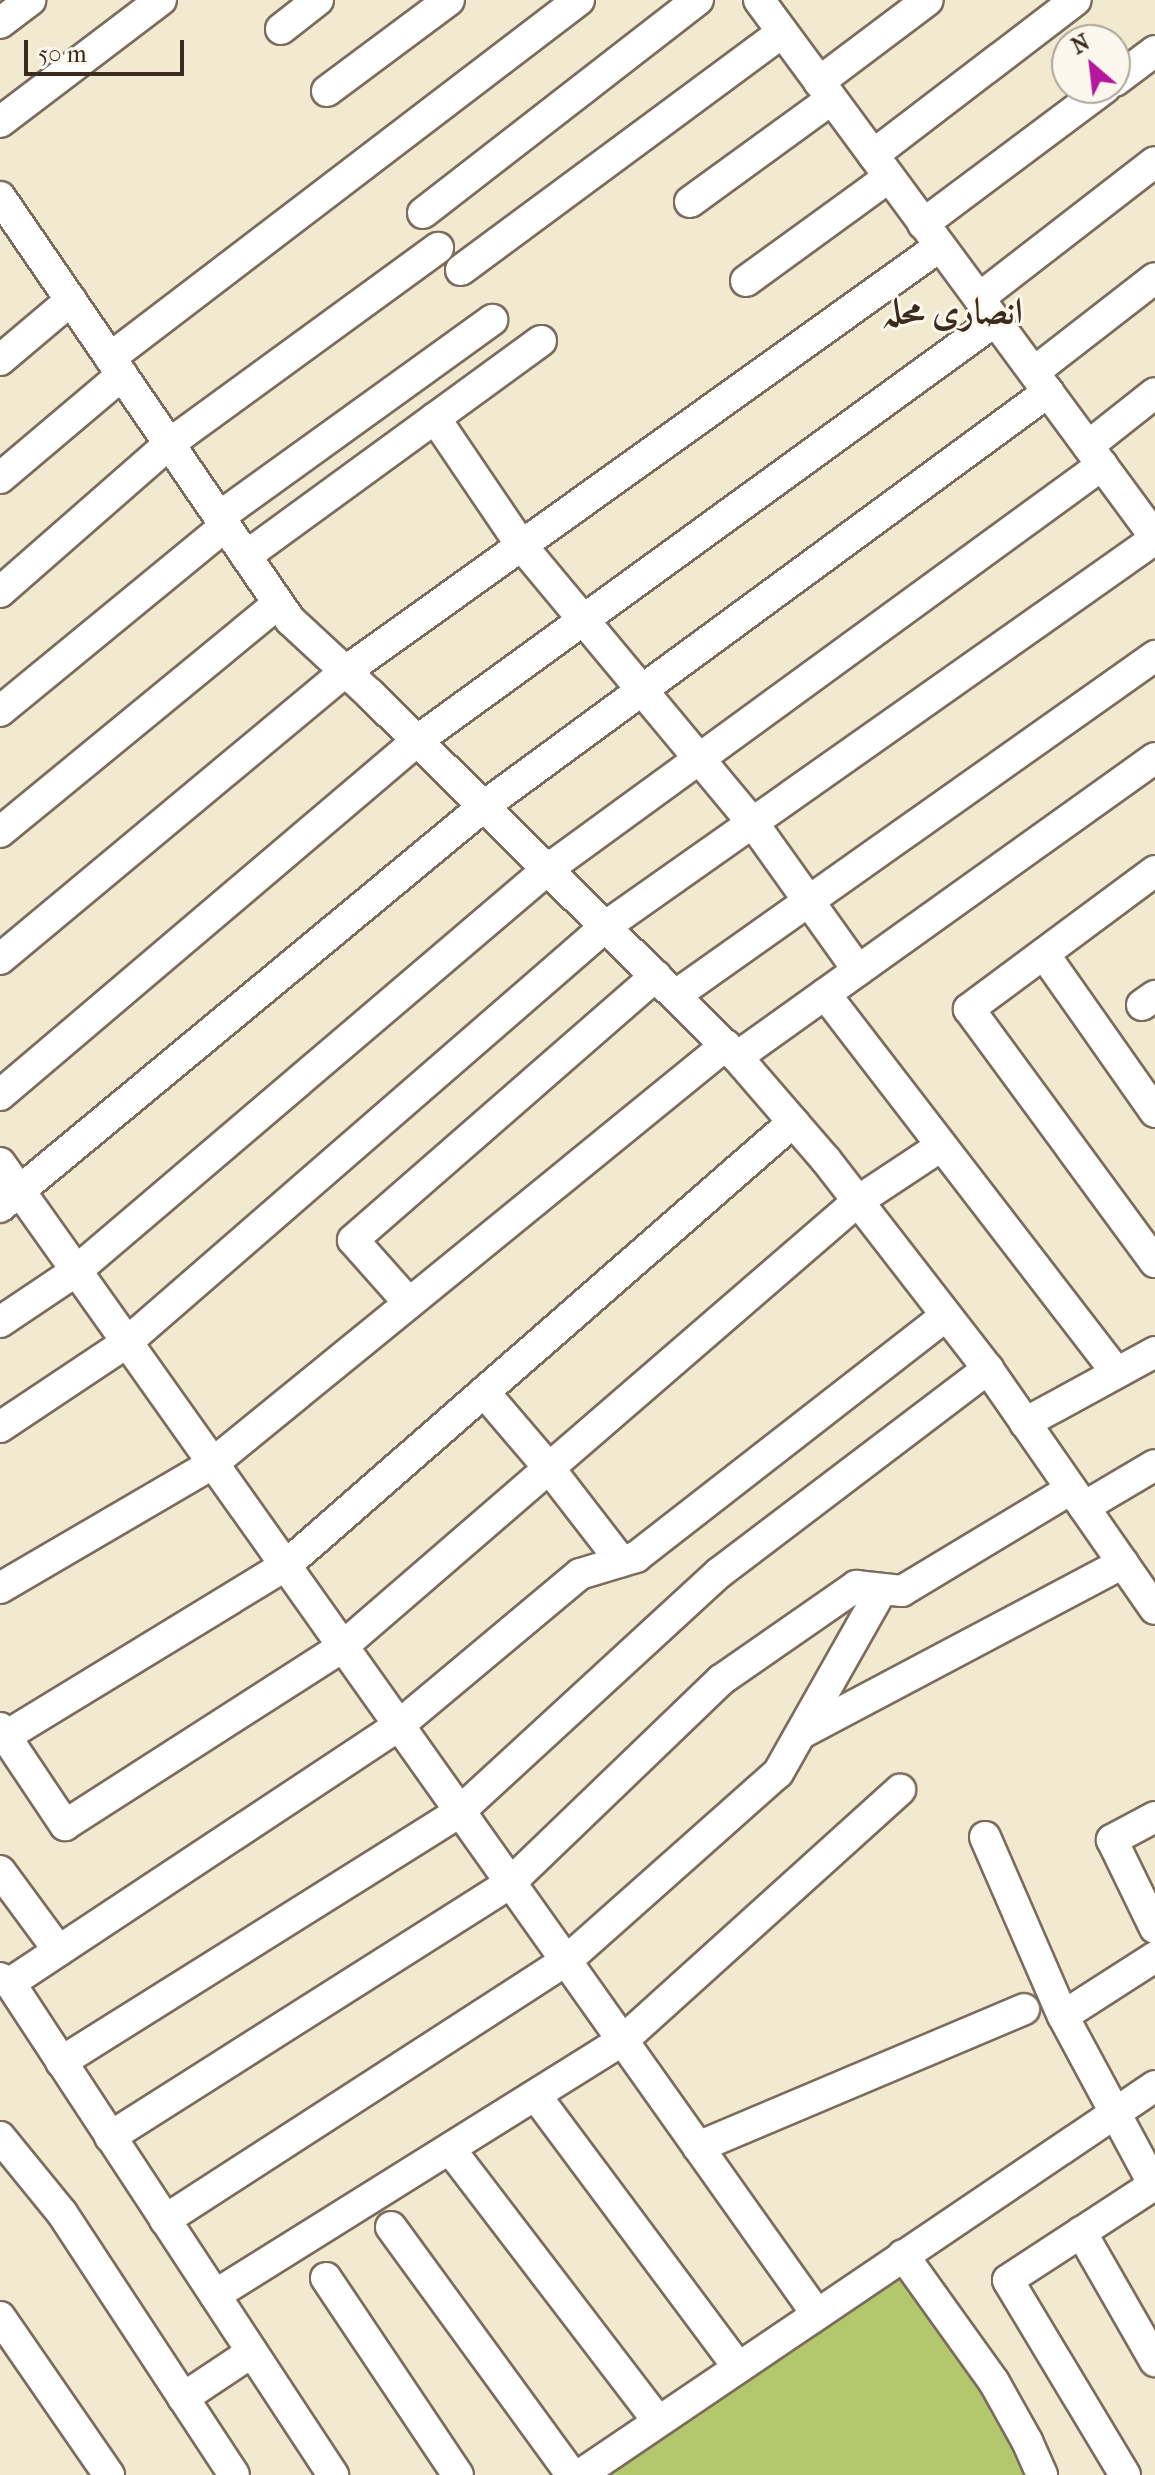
<!DOCTYPE html>
<html>
<head>
<meta charset="utf-8">
<style>
  body { margin:0 }
  #map { position:relative; width:1155px; height:2475px; overflow:hidden; background:#f1ead1; font-family:"IM FELL French Canon",Amiri,serif }
  div>[style] { position:absolute }
  .green>* { inset:0; background:#b3c86c }
  .roads { filter:drop-shadow(2px 0 #7b6d5d) drop-shadow(-2px 0 #7b6d5d) drop-shadow(0 2px #7b6d5d) drop-shadow(0 -2px #7b6d5d) }
  .minor>* { height:30px; margin:-15px; padding:0 15px; transform-origin:15px; border-radius:15px; background:#fff }
  span { translate:-50% -50%; white-space:nowrap; text-align:center; line-height:1.15; -webkit-text-stroke:6px #fbf7ec; paint-order:stroke }
  .district-label { font-size:36px; color:#3b2a1e; font-weight:700 }
  .north { position:absolute; left:1051px; top:24px; width:80px; height:80px; box-sizing:border-box; background:#fbf7ec; border:2px solid #aea59a; border-radius:50%; rotate:332deg; font-size:22px; font-weight:700; line-height:32px; text-align:center; color:#3b2a1e }
  .north::after { content:''; display:block; margin:auto; width:28px; height:36px; background:#b5179e; clip-path:polygon(50% 0,100% 100%,50% 72%,0 100%) }
  .scale { position:absolute; left:24px; top:40px; width:160px; height:36px; box-sizing:border-box; border:4px solid #3b2a1e; border-top:0; padding-left:10px; font-size:24px; line-height:28px; white-space:nowrap; color:#3b2a1e; -webkit-text-stroke:6px #fbf7ec; paint-order:stroke }
</style>
</head>
<body>
<div id="map">
  <div class="green">
    <div style="clip-path:polygon(898px 2258px,1022px 2448px,1031px 2475px,581px 2475px)"></div>
  </div>
  <div class="roads">
    <div class="minor">
      <div style="left:759px;top:0;width:667px;rotate:53.59deg"></div>
      <div style="left:0;top:23px;width:38px;rotate:-37deg"></div>
      <div style="left:281px;top:29px;width:47px;rotate:-38.1deg"></div>
      <div style="left:1115px;top:81px;width:50px;rotate:-36.9deg"></div>
      <div style="left:819px;top:82px;width:136px;rotate:-37deg"></div>
      <div style="left:327px;top:91px;width:152px;rotate:-36.7deg"></div>
      <div style="left:0;top:122px;width:202px;rotate:-37.2deg"></div>
      <div style="left:873px;top:155px;width:255px;rotate:-37.4deg"></div>
      <div style="left:0;top:197px;width:513px;rotate:55.57deg"></div>
      <div style="left:290px;top:620px;width:109px;rotate:42.8deg"></div>
      <div style="left:370px;top:694px;width:516px;rotate:44.69deg"></div>
      <div style="left:737px;top:1057px;width:136px;rotate:49.2deg"></div>
      <div style="left:826px;top:1160px;width:264px;rotate:52.2deg"></div>
      <div style="left:988px;top:1369px;width:292px;rotate:55.2deg"></div>
      <div style="left:690px;top:202px;width:175px;rotate:-36deg"></div>
      <div style="left:423px;top:213px;width:348px;rotate:-37.8deg"></div>
      <div style="left:923px;top:224px;width:227px;rotate:-36.8deg"></div>
      <div style="left:461px;top:270px;width:400px;rotate:-36.5deg"></div>
      <div style="left:746px;top:281px;width:177px;rotate:-36deg"></div>
      <div style="left:979px;top:298px;width:222px;rotate:-37.7deg"></div>
      <div style="left:110px;top:358px;width:590px;rotate:-37.36deg"></div>
      <div style="left:0;top:360px;width:93px;rotate:-40.2deg"></div>
      <div style="left:1034px;top:372px;width:153px;rotate:-37.8deg"></div>
      <div style="left:435px;top:418px;width:153px;rotate:55.9deg"></div>
      <div style="left:521px;top:545px;width:362px;rotate:50.2deg"></div>
      <div style="left:753px;top:823px;width:181px;rotate:54.5deg"></div>
      <div style="left:1088px;top:446px;width:85px;rotate:-38.3deg"></div>
      <div style="left:0;top:478px;width:160px;rotate:-40.2deg"></div>
      <div style="left:219px;top:517px;width:337px;rotate:-35.8deg"></div>
      <div style="left:246px;top:556px;width:365px;rotate:-36.1deg"></div>
      <div style="left:0;top:592px;width:225px;rotate:-41.2deg"></div>
      <div style="left:169px;top:444px;width:333px;rotate:-36.1deg"></div>
      <div style="left:0;top:711px;width:291px;rotate:-39.4deg"></div>
      <div style="left:0;top:832px;width:360px;rotate:-39.4deg"></div>
      <div style="left:1155px;top:871px;width:232px;rotate:143.4deg"></div>
      <div style="left:969px;top:1009px;width:314px;rotate:53.7deg"></div>
      <div style="left:1044px;top:954px;width:193px;rotate:54.9deg"></div>
      <div style="left:0;top:959px;width:450px;rotate:-39.8deg"></div>
      <div style="left:346px;top:671px;width:730px;rotate:-35.58deg"></div>
      <div style="left:825px;top:994px;width:478px;rotate:52.4deg"></div>
      <div style="left:676px;top:995px;width:587px;rotate:-35.29deg"></div>
      <div style="left:1142px;top:1005px;width:16px;rotate:-35deg"></div>
      <div style="left:737px;top:1057px;width:514px;rotate:-35.58deg"></div>
      <div style="left:0;top:1095px;width:548px;rotate:-40.34deg"></div>
      <div style="left:418px;top:740px;width:713px;rotate:-35.99deg"></div>
      <div style="left:0;top:1163px;width:1410px;rotate:54.64deg"></div>
      <div style="left:0;top:1207px;width:629px;rotate:-39.64deg"></div>
      <div style="left:484px;top:806px;width:700px;rotate:-36.28deg"></div>
      <div style="left:409px;top:1303px;width:84px;rotate:-131.6deg"></div>
      <div style="left:353px;top:1240px;width:402px;rotate:-41.1deg"></div>
      <div style="left:0;top:1322px;width:92px;rotate:-33.9deg"></div>
      <div style="left:76px;top:1271px;width:620px;rotate:-40.42deg"></div>
      <div style="left:548px;top:869px;width:686px;rotate:-36.1deg"></div>
      <div style="left:484px;top:1392px;width:100px;rotate:49.5deg"></div>
      <div style="left:549px;top:1468px;width:118px;rotate:52.3deg"></div>
      <div style="left:1025px;top:1423px;width:148px;rotate:-28.6deg"></div>
      <div style="left:0;top:1427px;width:151px;rotate:-33.7deg"></div>
      <div style="left:126px;top:1343px;width:636px;rotate:-40.98deg"></div>
      <div style="left:606px;top:926px;width:672px;rotate:-35.18deg"></div>
      <div style="left:1084px;top:1507px;width:82px;rotate:-30.6deg"></div>
      <div style="left:0;top:1588px;width:246px;rotate:-30.3deg"></div>
      <div style="left:212px;top:1464px;width:663px;rotate:-39.19deg"></div>
      <div style="left:0;top:1728px;width:117px;rotate:56.2deg"></div>
      <div style="left:65px;top:1825px;width:329px;rotate:-32.7deg"></div>
      <div style="left:342px;top:1647px;width:682px;rotate:-40.84deg"></div>
      <div style="left:858px;top:1201px;width:100px;rotate:-33.5deg"></div>
      <div style="left:804px;top:1732px;width:361px;rotate:-27.9deg"></div>
      <div style="left:6px;top:1736px;width:327px;rotate:-31.4deg"></div>
      <div style="left:285px;top:1566px;width:675px;rotate:-41.15deg"></div>
      <div style="left:1155px;top:1817px;width:49px;rotate:151.9deg"></div>
      <div style="left:1112px;top:1840px;width:98px;rotate:64deg"></div>
      <div style="left:985px;top:1837px;width:195px;rotate:66.5deg"></div>
      <div style="left:0;top:1871px;width:99px;rotate:53.6deg"></div>
      <div style="left:1155px;top:1957px;width:109px;rotate:147.3deg"></div>
      <div style="left:1063px;top:2016px;width:194px;rotate:61.7deg"></div>
      <div style="left:0;top:1978px;width:11px;rotate:27deg"></div>
      <div style="left:10px;top:1983px;width:589px;rotate:56.71deg"></div>
      <div style="left:10px;top:1983px;width:465px;rotate:-33.5deg"></div>
      <div style="left:398px;top:1726px;width:237px;rotate:-39.9deg"></div>
      <div style="left:580px;top:1574px;width:59px;rotate:-16.9deg"></div>
      <div style="left:636px;top:1557px;width:393px;rotate:-37.9deg"></div>
      <div style="left:61px;top:2062px;width:470px;rotate:-32.1deg"></div>
      <div style="left:459px;top:1812px;width:353px;rotate:-42.6deg"></div>
      <div style="left:719px;top:1573px;width:338px;rotate:-37.2deg"></div>
      <div style="left:536px;top:2096px;width:338px;rotate:53.3deg"></div>
      <div style="left:0;top:2137px;width:98px;rotate:50.8deg"></div>
      <div style="left:62px;top:2213px;width:313px;rotate:56.7deg"></div>
      <div style="left:110px;top:2137px;width:474px;rotate:-32.4deg"></div>
      <div style="left:510px;top:1883px;width:293px;rotate:-43.9deg"></div>
      <div style="left:721px;top:1680px;width:165px;rotate:-34.8deg"></div>
      <div style="left:856px;top:1586px;width:46px;rotate:6.2deg"></div>
      <div style="left:902px;top:1591px;width:197px;rotate:-31.1deg"></div>
      <div style="left:698px;top:2147px;width:354px;rotate:-22.9deg"></div>
      <div style="left:450px;top:2149px;width:342px;rotate:52.6deg"></div>
      <div style="left:165px;top:2220px;width:477px;rotate:-32.9deg"></div>
      <div style="left:566px;top:1961px;width:283px;rotate:-41.6deg"></div>
      <div style="left:778px;top:1773px;width:211px;rotate:-60.5deg"></div>
      <div style="left:391px;top:2227px;width:307px;rotate:53.9deg"></div>
      <div style="left:1081px;top:2232px;width:149px;rotate:60.2deg"></div>
      <div style="left:903px;top:2255px;width:156px;rotate:54.4deg"></div>
      <div style="left:994px;top:2382px;width:68px;rotate:60.8deg"></div>
      <div style="left:1027px;top:2441px;width:37px;rotate:66deg"></div>
      <div style="left:326px;top:2278px;width:237px;rotate:56.2deg"></div>
      <div style="left:215px;top:2295px;width:480px;rotate:-32deg"></div>
      <div style="left:622px;top:2041px;width:375px;rotate:-42.1deg"></div>
      <div style="left:0;top:2317px;width:192px;rotate:55.4deg"></div>
      <div style="left:183px;top:2398px;width:83px;rotate:-33.7deg"></div>
      <div style="left:580px;top:2475px;width:694px;rotate:-34.08deg"></div>
      <div style="left:1125px;top:2475px;width:227px;rotate:-121deg"></div>
      <div style="left:1008px;top:2280px;width:176px;rotate:-33.1deg"></div>
    </div>
  </div>
  <div class="district-label">
    <span style="left:952px;top:312px">انصاری محلہ</span>
  </div>
  <div class="north">N</div>
  <div class="scale">50 m</div>
</div>
</body>
</html>
